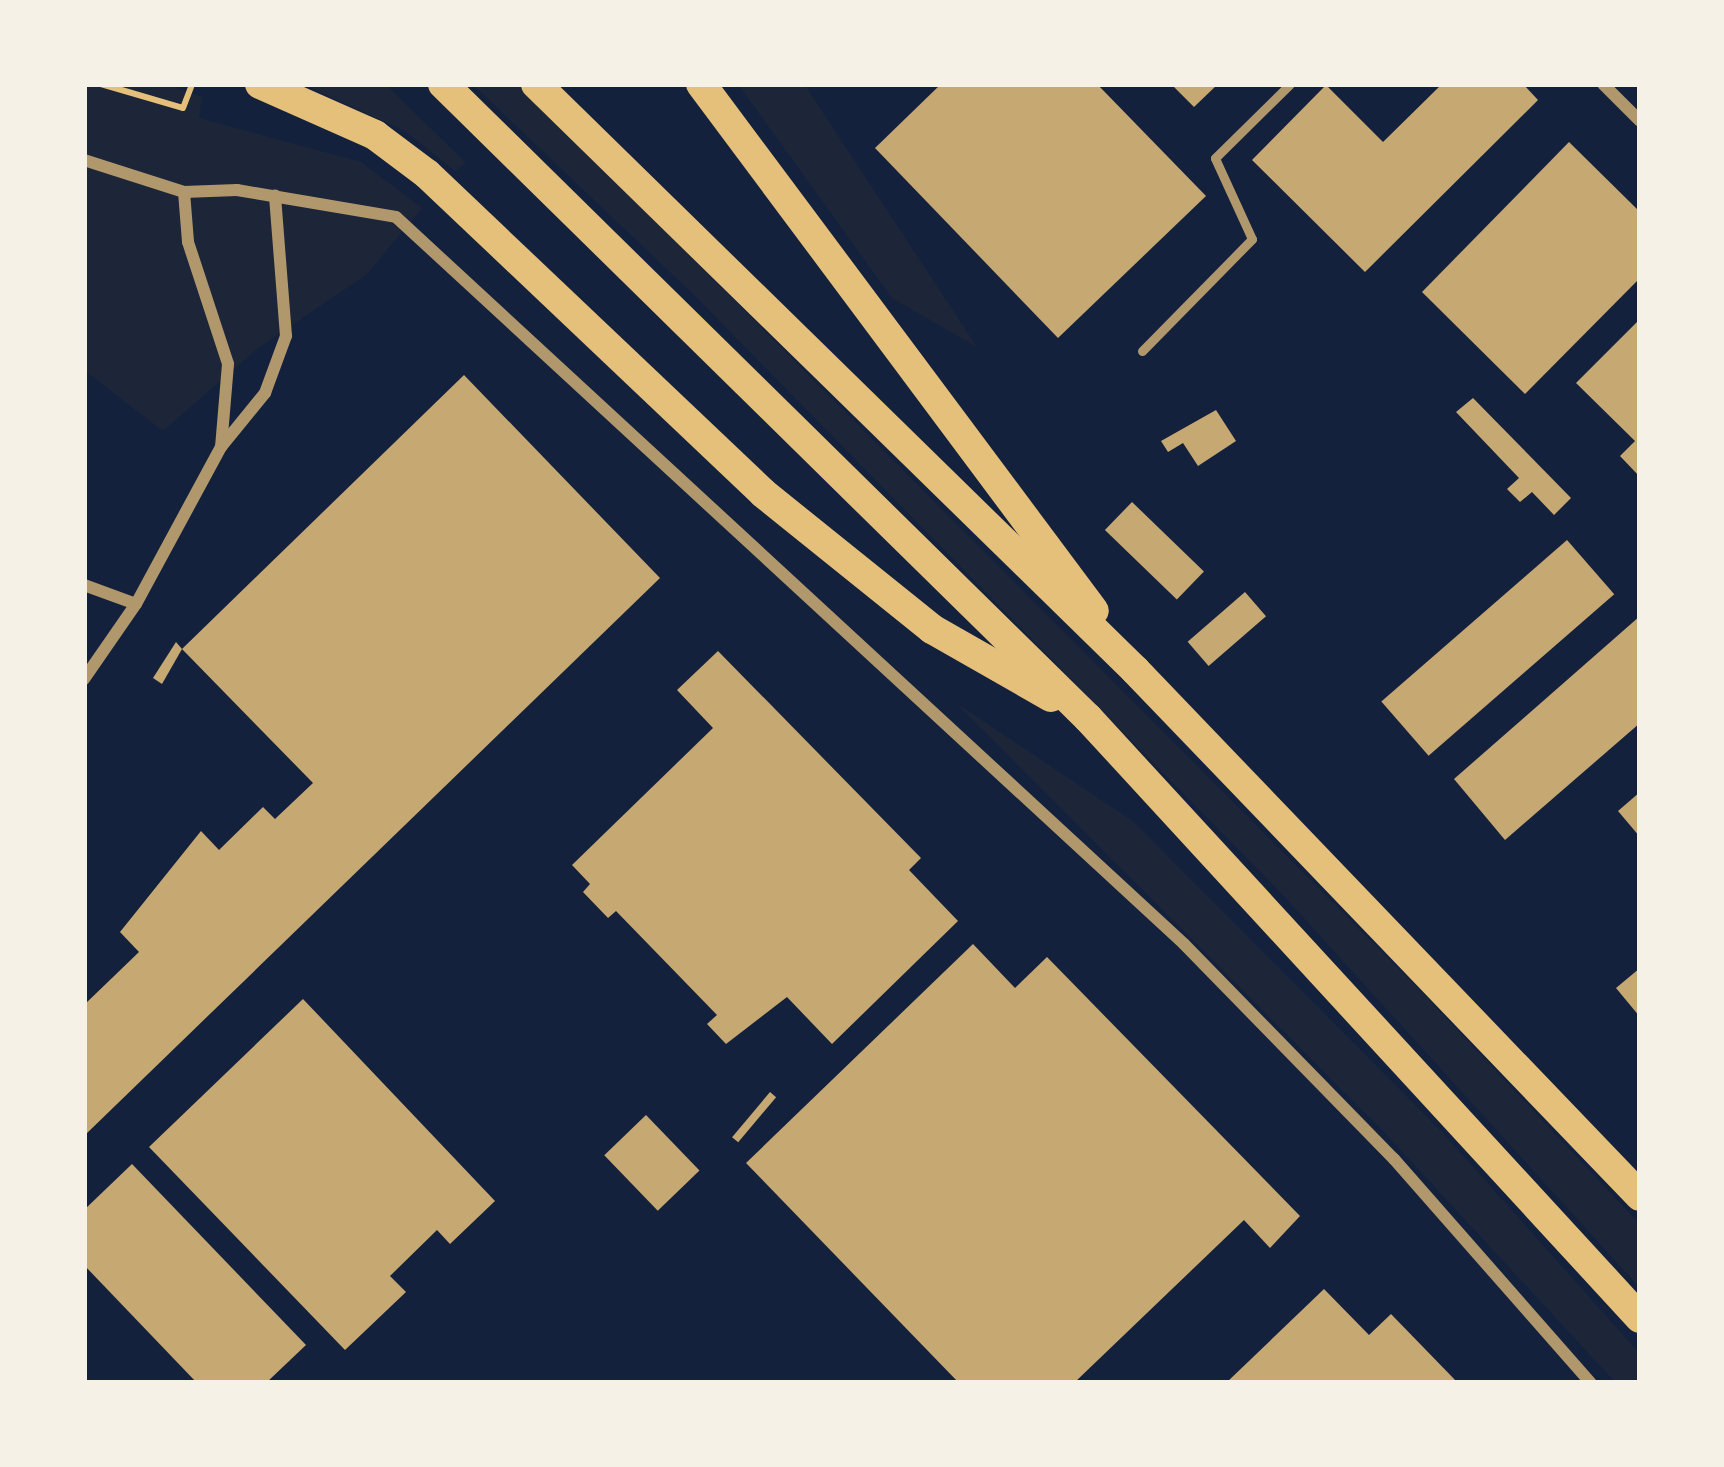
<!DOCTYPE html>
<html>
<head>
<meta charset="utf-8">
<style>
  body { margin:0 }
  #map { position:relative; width:1724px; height:1467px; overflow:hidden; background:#14213d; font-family:"Nunito Sans",sans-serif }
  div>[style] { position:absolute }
  .green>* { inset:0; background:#1d2539 }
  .building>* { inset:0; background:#c6a872; transform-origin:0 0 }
  .path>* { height:6px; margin:-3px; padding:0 3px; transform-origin:3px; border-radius:3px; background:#e5c07b }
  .service>* { height:9px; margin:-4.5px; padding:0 4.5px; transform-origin:4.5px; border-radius:4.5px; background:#b1986c }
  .minor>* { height:12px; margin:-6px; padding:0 6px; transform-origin:6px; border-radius:6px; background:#b1986c }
  .primary>* { height:30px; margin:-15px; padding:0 15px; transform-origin:15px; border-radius:15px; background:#e5c07b }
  span { translate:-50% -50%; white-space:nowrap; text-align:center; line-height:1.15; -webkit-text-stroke:9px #f6f1e7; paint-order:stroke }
  .frame { position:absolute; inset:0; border:87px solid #f6f1e7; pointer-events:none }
</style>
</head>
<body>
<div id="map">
  <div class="green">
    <div style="clip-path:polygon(84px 84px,165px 84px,202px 97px,199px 118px,361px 162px,422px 208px,366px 275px,258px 348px,163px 431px,84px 370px)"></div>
    <div style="clip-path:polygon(302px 84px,385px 84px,466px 163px,455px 171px,405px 131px)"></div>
    <div style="clip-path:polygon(472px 84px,519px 84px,1414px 984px,1640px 1224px,1640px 1288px,1283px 895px,694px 295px)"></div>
    <div style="clip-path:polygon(738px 84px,804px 84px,977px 347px,892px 298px)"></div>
    <div style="clip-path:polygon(956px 703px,1134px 822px,1442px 1132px,1640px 1354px,1640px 1383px,1616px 1383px,1385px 1133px)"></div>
  </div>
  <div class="building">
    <div style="clip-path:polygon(941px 84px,1097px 84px,1206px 196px,1058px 338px,875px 148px)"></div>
    <div style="clip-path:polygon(1171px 84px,1218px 84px,1194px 107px)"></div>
    <div style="clip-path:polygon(1442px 84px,1523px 84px,1538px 100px,1365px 272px,1252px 160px,1326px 85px,1383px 142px)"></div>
    <div style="clip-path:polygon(1569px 142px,1640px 212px,1640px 278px,1525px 394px,1422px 292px)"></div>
    <div style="clip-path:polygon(1640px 319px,1640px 477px,1620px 456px,1635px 441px,1576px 383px)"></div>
    <div style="clip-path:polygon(464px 375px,660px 578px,84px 1136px,84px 1005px,139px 952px,120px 932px,201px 831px,219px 850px,263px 807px,275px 819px,313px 783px,182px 649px)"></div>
    <div style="clip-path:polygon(1473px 398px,1571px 498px,1554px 515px,1532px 492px,1520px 502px,1507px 489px,1519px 478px,1456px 412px)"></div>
    <div style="clip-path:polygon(1216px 410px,1236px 441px,1198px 466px,1183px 443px,1168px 452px,1161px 441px)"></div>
    <div style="left:1132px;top:502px;width:100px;height:39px;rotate:44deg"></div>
    <div style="left:1567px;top:540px;width:72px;height:246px;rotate:49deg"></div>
    <div style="left:1245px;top:592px;width:32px;height:76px;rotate:49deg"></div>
    <div style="clip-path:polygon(1640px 616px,1640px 723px,1505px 840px,1454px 779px)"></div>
    <div style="clip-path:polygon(176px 642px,182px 649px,162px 684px,153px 678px)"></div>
    <div style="clip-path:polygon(718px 651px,921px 858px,909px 870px,958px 921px,832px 1044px,787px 997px,726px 1044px,707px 1024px,717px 1015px,616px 911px,608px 918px,583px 892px,590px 884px,572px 865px,713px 728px,677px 690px)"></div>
    <div style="clip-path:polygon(1640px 792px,1640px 837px,1618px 811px)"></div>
    <div style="clip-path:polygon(973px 944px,1015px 988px,1047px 957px,1300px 1216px,1270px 1248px,1244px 1220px,1074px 1383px,959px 1383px,746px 1163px)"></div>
    <div style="clip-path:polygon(1640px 968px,1640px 1017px,1616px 988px)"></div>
    <div style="clip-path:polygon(303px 999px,495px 1201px,450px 1244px,437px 1230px,390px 1276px,406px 1292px,345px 1350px,149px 1147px)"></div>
    <div style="left:770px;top:1092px;width:8px;height:59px;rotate:40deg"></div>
    <div style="left:646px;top:1115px;width:77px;height:58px;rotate:46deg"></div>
    <div style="clip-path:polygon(132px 1164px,306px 1345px,266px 1383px,197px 1383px,84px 1265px,84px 1210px)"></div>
    <div style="clip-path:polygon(1324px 1289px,1369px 1335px,1391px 1314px,1458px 1383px,1226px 1383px)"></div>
  </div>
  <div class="path">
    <div style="left:101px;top:84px;width:85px;rotate:16.3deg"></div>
    <div style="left:183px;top:108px;width:26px;rotate:-69deg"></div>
  </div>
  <div class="service">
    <div style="left:1142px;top:351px;width:157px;rotate:-45.5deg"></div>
    <div style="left:1252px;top:239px;width:89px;rotate:-114.6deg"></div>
    <div style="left:1215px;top:158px;width:105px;rotate:-44.6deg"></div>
  </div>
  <div class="minor">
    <div style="left:1603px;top:84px;width:52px;rotate:45deg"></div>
    <div style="left:84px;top:160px;width:105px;rotate:17.7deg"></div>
    <div style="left:184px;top:192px;width:53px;rotate:-2.2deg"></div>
    <div style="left:237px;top:190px;width:161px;rotate:9.6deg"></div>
    <div style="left:396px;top:217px;width:1072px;rotate:42.69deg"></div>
    <div style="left:1184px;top:944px;width:301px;rotate:45.7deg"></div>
    <div style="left:1394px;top:1159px;width:298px;rotate:48.7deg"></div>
    <div style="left:184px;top:192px;width:50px;rotate:85.4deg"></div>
    <div style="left:188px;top:242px;width:128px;rotate:71.8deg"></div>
    <div style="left:228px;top:364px;width:83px;rotate:94.8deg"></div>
    <div style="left:84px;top:585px;width:55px;rotate:20.1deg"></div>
    <div style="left:84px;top:679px;width:91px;rotate:-55.3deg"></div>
    <div style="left:136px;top:604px;width:179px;rotate:-61.6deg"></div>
    <div style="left:221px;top:447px;width:70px;rotate:-50.8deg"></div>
    <div style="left:265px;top:393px;width:61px;rotate:-69.8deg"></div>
    <div style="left:286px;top:336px;width:141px;rotate:-94.5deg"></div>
  </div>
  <div class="primary">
    <div style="left:260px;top:84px;width:126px;rotate:23.9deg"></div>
    <div style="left:375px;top:135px;width:65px;rotate:36.9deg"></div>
    <div style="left:427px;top:174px;width:463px;rotate:43.5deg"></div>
    <div style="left:763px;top:493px;width:217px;rotate:38.8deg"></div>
    <div style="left:932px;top:629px;width:137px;rotate:29.7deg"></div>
    <div style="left:443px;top:84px;width:904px;rotate:44.51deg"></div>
    <div style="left:1088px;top:718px;width:815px;rotate:47.39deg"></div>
    <div style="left:536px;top:84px;width:838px;rotate:44.37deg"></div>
    <div style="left:1135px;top:670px;width:729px;rotate:46.17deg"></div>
    <div style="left:701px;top:84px;width:657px;rotate:53.29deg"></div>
  </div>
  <div class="frame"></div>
</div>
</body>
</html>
